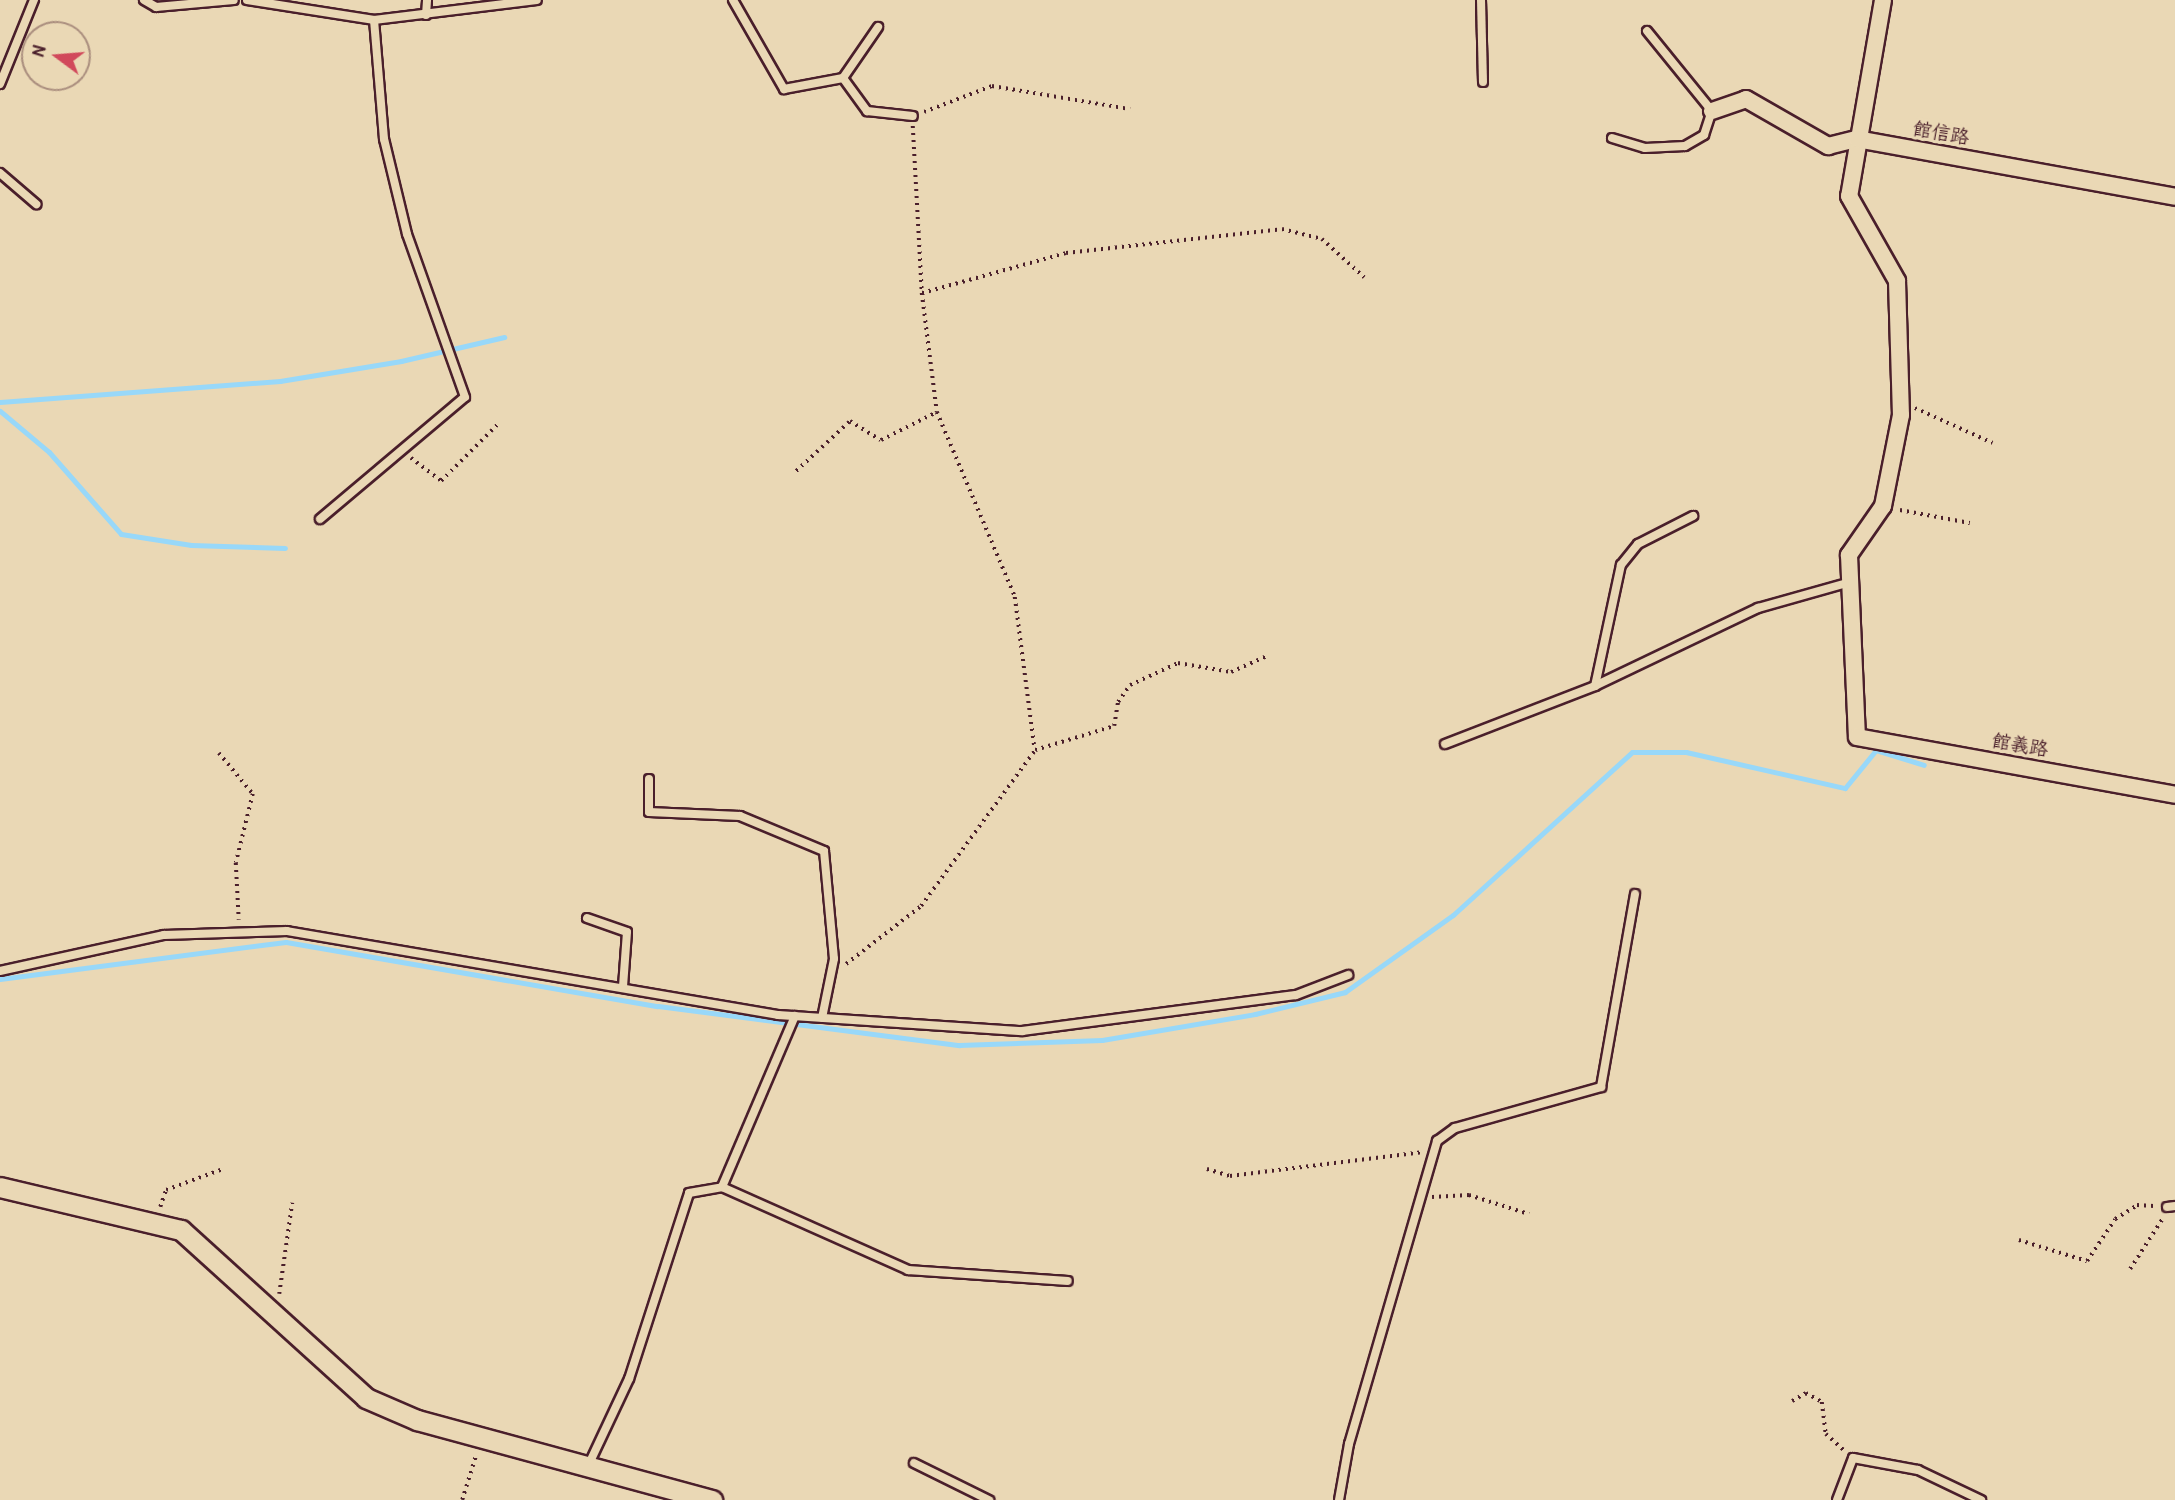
<!DOCTYPE html>
<html>
<head>
<meta charset="utf-8">
<style>
  body { margin:0 }
  #map { position:relative; width:2175px; height:1500px; overflow:hidden; background:#ead8b5; font-family:"Patrick Hand","LXGW WenKai TC",sans-serif }
  div>[style] { position:absolute }
  .stream>* { height:5px; margin:-2.5px; padding:0 2.5px; transform-origin:2.5px; border-radius:2.5px; background:#98d8f9 }
  .path>* { height:3.5px; margin-top:-1.75px; transform-origin:0; background:repeating-linear-gradient(90deg,#4a1f2b 0 2px,transparent 0 7px) }
  .roads { filter:drop-shadow(2px 0 #4a1f2b) drop-shadow(-2px 0 #4a1f2b) drop-shadow(0 2px #4a1f2b) drop-shadow(0 -2px #4a1f2b) }
  .service>* { height:8px; margin:-4px; padding:0 4px; transform-origin:4px; border-radius:4px; background:#ead8b5 }
  .minor>* { height:16px; margin:-8px; padding:0 8px; transform-origin:8px; border-radius:8px; background:#ead8b5 }
  .tertiary>* { height:19px; margin:-9.5px; padding:0 9.5px; transform-origin:9.5px; border-radius:9.5px; background:#ead8b5 }
  span { translate:-50% -50%; white-space:nowrap; text-align:center; line-height:1.15; -webkit-text-stroke:6px #ead8b5; paint-order:stroke }
  .street-label { font-size:19px; color:#4a1f2b }
  .north { position:absolute; left:21px; top:21px; width:70px; height:70px; box-sizing:border-box; background:#ead8b5; border:2px solid #aa8e7e; border-radius:50%; rotate:286deg; font-size:19px; font-weight:700; line-height:28px; text-align:center; color:#4a1f2b }
  .north::after { content:''; display:block; margin:auto; width:24px; height:32px; background:#d1495b; clip-path:polygon(50% 0,100% 100%,50% 72%,0 100%) }
</style>
</head>
<body>
<div id="map">
  <div class="stream">
    <div style="left:0;top:402px;width:281px;rotate:-4.3deg"></div>
    <div style="left:280px;top:381px;width:123px;rotate:-9.4deg"></div>
    <div style="left:401px;top:361px;width:106px;rotate:-13.1deg"></div>
    <div style="left:0;top:411px;width:64px;rotate:39.9deg"></div>
    <div style="left:49px;top:452px;width:109px;rotate:48.7deg"></div>
    <div style="left:121px;top:534px;width:71px;rotate:8.9deg"></div>
    <div style="left:191px;top:545px;width:94px;rotate:1.8deg"></div>
    <div style="left:0;top:979px;width:288px;rotate:-7.4deg"></div>
    <div style="left:286px;top:942px;width:377px;rotate:9.8deg"></div>
    <div style="left:658px;top:1006px;width:304px;rotate:7.4deg"></div>
    <div style="left:959px;top:1045px;width:143px;rotate:-2deg"></div>
    <div style="left:1102px;top:1040px;width:155px;rotate:-9.6deg"></div>
    <div style="left:1255px;top:1014px;width:93px;rotate:-13.7deg"></div>
    <div style="left:1345px;top:992px;width:133px;rotate:-35.5deg"></div>
    <div style="left:1453px;top:915px;width:242px;rotate:-42.3deg"></div>
    <div style="left:1632px;top:752px;width:54px"></div>
    <div style="left:1686px;top:752px;width:163px;rotate:12.8deg"></div>
    <div style="left:1845px;top:788px;width:49px;rotate:-50.8deg"></div>
    <div style="left:1876px;top:750px;width:50px;rotate:17.4deg"></div>
  </div>
  <div class="path">
    <div style="left:924px;top:112px;width:73px;rotate:-20.9deg"></div>
    <div style="left:992px;top:86px;width:140px;rotate:9.5deg"></div>
    <div style="left:913px;top:126px;width:167px;rotate:86.9deg"></div>
    <div style="left:922px;top:293px;width:120px;rotate:82.8deg"></div>
    <div style="left:937px;top:412px;width:201px;rotate:67.1deg"></div>
    <div style="left:1015px;top:597px;width:154px;rotate:82.6deg"></div>
    <div style="left:922px;top:293px;width:149px;rotate:-15.5deg"></div>
    <div style="left:1066px;top:253px;width:217px;rotate:-6.3deg"></div>
    <div style="left:1282px;top:229px;width:41px;rotate:14deg"></div>
    <div style="left:1322px;top:239px;width:57px;rotate:42.1deg"></div>
    <div style="left:1915px;top:408px;width:85px;rotate:24.2deg"></div>
    <div style="left:411px;top:458px;width:38px;rotate:37deg"></div>
    <div style="left:441px;top:481px;width:82px;rotate:-45deg"></div>
    <div style="left:796px;top:471px;width:74px;rotate:-42.8deg"></div>
    <div style="left:850px;top:421px;width:36px;rotate:32deg"></div>
    <div style="left:881px;top:440px;width:63px;rotate:-26.6deg"></div>
    <div style="left:1900px;top:510px;width:71px;rotate:10.5deg"></div>
    <div style="left:219px;top:753px;width:53px;rotate:50.3deg"></div>
    <div style="left:253px;top:794px;width:71px;rotate:103.8deg"></div>
    <div style="left:236px;top:863px;width:57px;rotate:87deg"></div>
    <div style="left:846px;top:964px;width:95px;rotate:-37.7deg"></div>
    <div style="left:921px;top:906px;width:193px;rotate:-53.8deg"></div>
    <div style="left:1035px;top:750px;width:83px;rotate:-16.9deg"></div>
    <div style="left:1114px;top:726px;width:24px;rotate:-81deg"></div>
    <div style="left:1118px;top:702px;width:21px;rotate:-55deg"></div>
    <div style="left:1130px;top:685px;width:53px;rotate:-24.6deg"></div>
    <div style="left:1178px;top:663px;width:54px;rotate:9.6deg"></div>
    <div style="left:1231px;top:672px;width:39px;rotate:-24deg"></div>
    <div style="left:1207px;top:1169px;width:24px;rotate:17deg"></div>
    <div style="left:1230px;top:1176px;width:193px;rotate:-7.1deg"></div>
    <div style="left:1432px;top:1197px;width:37px;rotate:-3deg"></div>
    <div style="left:1469px;top:1195px;width:63px;rotate:17.6deg"></div>
    <div style="left:160px;top:1207px;width:18px;rotate:-71deg"></div>
    <div style="left:166px;top:1190px;width:61px;rotate:-20.2deg"></div>
    <div style="left:2019px;top:1240px;width:71px;rotate:17.2deg"></div>
    <div style="left:2087px;top:1261px;width:50px;rotate:-56.3deg"></div>
    <div style="left:2115px;top:1219px;width:26px;rotate:-32deg"></div>
    <div style="left:2137px;top:1205px;width:17px;rotate:3deg"></div>
    <div style="left:2130px;top:1269px;width:61px;rotate:-57.1deg"></div>
    <div style="left:279px;top:1294px;width:92px;rotate:-81.9deg"></div>
    <div style="left:1792px;top:1401px;width:16px;rotate:-30deg"></div>
    <div style="left:1806px;top:1393px;width:18px;rotate:29deg"></div>
    <div style="left:1822px;top:1402px;width:32px;rotate:83deg"></div>
    <div style="left:1826px;top:1434px;width:24px;rotate:42deg"></div>
    <div style="left:462px;top:1500px;width:47px;rotate:-72.7deg"></div>
  </div>
  <div class="roads">
    <div class="service">
      <div style="left:144px;top:0;width:14px;rotate:30deg"></div>
      <div style="left:156px;top:7px;width:78px;rotate:-5.1deg"></div>
      <div style="left:247px;top:0;width:129px;rotate:8.9deg"></div>
      <div style="left:374px;top:20px;width:164px;rotate:-7deg"></div>
      <div style="left:733px;top:0;width:103px;rotate:60.2deg"></div>
      <div style="left:784px;top:89px;width:60px;rotate:-10.6deg"></div>
      <div style="left:843px;top:78px;width:41px;rotate:54deg"></div>
      <div style="left:867px;top:111px;width:46px;rotate:6.2deg"></div>
      <div style="left:1481px;top:0;width:82px;rotate:88.6deg"></div>
      <div style="left:426px;top:15px;width:15px;rotate:-86deg"></div>
      <div style="left:843px;top:78px;width:62px;rotate:-55.5deg"></div>
      <div style="left:0;top:84px;width:91px;rotate:-68deg"></div>
      <div style="left:1612px;top:138px;width:34px;rotate:17deg"></div>
      <div style="left:1645px;top:148px;width:40px;rotate:-2.9deg"></div>
      <div style="left:1685px;top:146px;width:22px;rotate:-30deg"></div>
      <div style="left:1704px;top:135px;width:25px;rotate:-72deg"></div>
      <div style="left:1712px;top:111px;width:103px;rotate:-129.1deg"></div>
      <div style="left:0;top:173px;width:48px;rotate:40.7deg"></div>
      <div style="left:320px;top:519px;width:189px;rotate:-40.1deg"></div>
      <div style="left:465px;top:397px;width:173px;rotate:-109.6deg"></div>
      <div style="left:407px;top:234px;width:98px;rotate:-103.6deg"></div>
      <div style="left:384px;top:139px;width:119px;rotate:-94.8deg"></div>
      <div style="left:1595px;top:686px;width:124px;rotate:-77.9deg"></div>
      <div style="left:1621px;top:565px;width:27px;rotate:-51deg"></div>
      <div style="left:1638px;top:544px;width:62px;rotate:-27deg"></div>
      <div style="left:1445px;top:744px;width:161px;rotate:-21.1deg"></div>
      <div style="left:1595px;top:686px;width:181px;rotate:-25.6deg"></div>
      <div style="left:1758px;top:608px;width:92px;rotate:-15.7deg"></div>
      <div style="left:649px;top:779px;width:33px;rotate:90deg"></div>
      <div style="left:649px;top:812px;width:91px;rotate:2.5deg"></div>
      <div style="left:740px;top:816px;width:91px;rotate:22.6deg"></div>
      <div style="left:824px;top:851px;width:108px;rotate:84.7deg"></div>
      <div style="left:834px;top:959px;width:60px;rotate:101.5deg"></div>
      <div style="left:587px;top:918px;width:42px;rotate:19.3deg"></div>
      <div style="left:627px;top:932px;width:55px;rotate:94.2deg"></div>
      <div style="left:0;top:971px;width:168px;rotate:-12.4deg"></div>
      <div style="left:164px;top:935px;width:123px;rotate:-1.9deg"></div>
      <div style="left:287px;top:931px;width:498px;rotate:9.7deg"></div>
      <div style="left:778px;top:1015px;width:245px;rotate:3.8deg"></div>
      <div style="left:1022px;top:1031px;width:276px;rotate:-7.5deg"></div>
      <div style="left:1296px;top:995px;width:56px;rotate:-21deg"></div>
      <div style="left:722px;top:1187px;width:204px;rotate:24deg"></div>
      <div style="left:908px;top:1270px;width:160px;rotate:3.9deg"></div>
      <div style="left:2167px;top:1207px;width:8px;rotate:-7deg"></div>
      <div style="left:914px;top:1463px;width:84px;rotate:26.3deg"></div>
      <div style="left:588px;top:1466px;width:96px;rotate:-64.8deg"></div>
      <div style="left:629px;top:1379px;width:195px;rotate:-72.1deg"></div>
      <div style="left:689px;top:1193px;width:34px;rotate:-10deg"></div>
      <div style="left:722px;top:1187px;width:186px;rotate:-66.9deg"></div>
      <div style="left:1339px;top:1500px;width:57px;rotate:-79.9deg"></div>
      <div style="left:1349px;top:1444px;width:316px;rotate:-73.8deg"></div>
      <div style="left:1437px;top:1141px;width:22px;rotate:-36deg"></div>
      <div style="left:1455px;top:1128px;width:152px;rotate:-15.7deg"></div>
      <div style="left:1601px;top:1087px;width:196px;rotate:-80deg"></div>
      <div style="left:1837px;top:1500px;width:45px;rotate:-69.1deg"></div>
      <div style="left:1853px;top:1458px;width:66px;rotate:10.5deg"></div>
      <div style="left:1918px;top:1470px;width:70px;rotate:25.5deg"></div>
    </div>
    <div class="minor">
      <div style="left:1883px;top:0;width:199px;rotate:99.8deg"></div>
      <div style="left:1849px;top:196px;width:98px;rotate:60.5deg"></div>
      <div style="left:1897px;top:281px;width:134px;rotate:88.3deg"></div>
      <div style="left:1901px;top:415px;width:93px;rotate:101.2deg"></div>
      <div style="left:1883px;top:506px;width:60px;rotate:124.8deg"></div>
      <div style="left:1849px;top:555px;width:182px;rotate:87.5deg"></div>
      <div style="left:1857px;top:737px;width:323px;rotate:10.3deg"></div>
      <div style="left:1712px;top:111px;width:36px;rotate:-19deg"></div>
      <div style="left:1746px;top:99px;width:95px;rotate:29.8deg"></div>
      <div style="left:1828px;top:146px;width:30px;rotate:-14deg"></div>
      <div style="left:1857px;top:139px;width:323px;rotate:10.3deg"></div>
    </div>
    <div class="tertiary">
      <div style="left:0;top:1187px;width:186px;rotate:13.4deg"></div>
      <div style="left:181px;top:1230px;width:250px;rotate:42.2deg"></div>
      <div style="left:366px;top:1398px;width:56px;rotate:23.3deg"></div>
      <div style="left:417px;top:1420px;width:306px;rotate:15.2deg"></div>
    </div>
  </div>
  <div class="street-label">
    <span style="left:1941px;top:133px;rotate:10deg">館信路</span>
    <span style="left:2020px;top:745px;rotate:10deg">館義路</span>
  </div>
  <div class="north">N</div>
</div>
</body>
</html>
